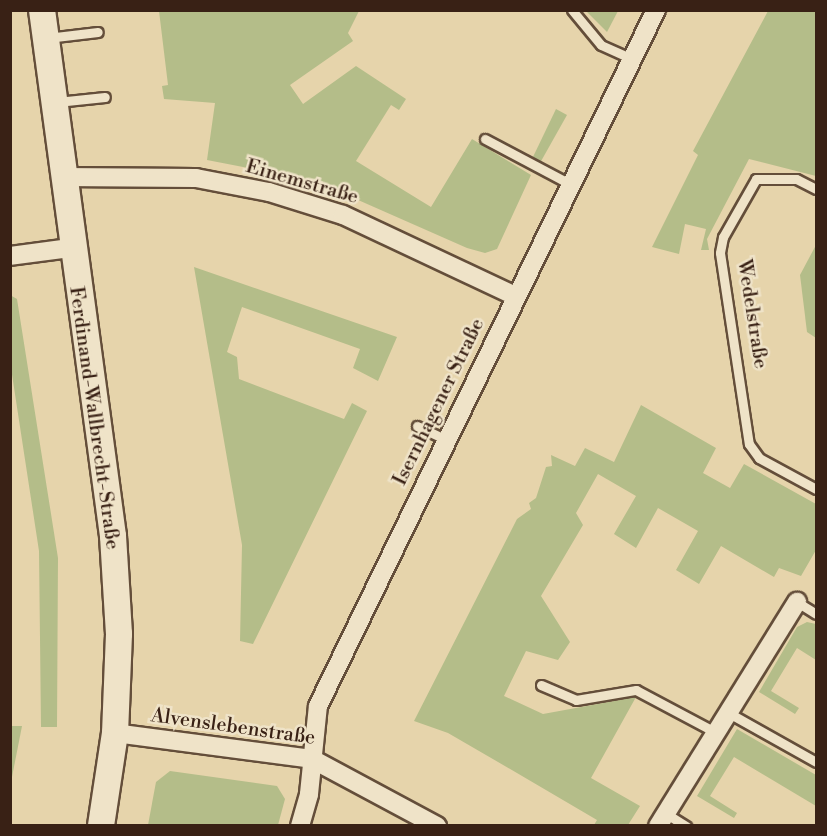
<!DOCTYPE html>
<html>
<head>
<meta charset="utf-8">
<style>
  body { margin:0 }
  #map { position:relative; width:827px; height:836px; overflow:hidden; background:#e6d4ab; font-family:"Libre Bodoni",serif }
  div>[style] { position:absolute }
  .green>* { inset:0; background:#b4bd89 }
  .roads { filter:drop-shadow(2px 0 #644e3a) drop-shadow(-2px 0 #644e3a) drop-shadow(0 2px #644e3a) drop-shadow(0 -2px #644e3a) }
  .lane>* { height:9px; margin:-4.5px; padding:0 4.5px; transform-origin:4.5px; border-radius:4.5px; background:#efe3c8 }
  .street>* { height:18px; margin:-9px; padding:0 9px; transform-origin:9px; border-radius:9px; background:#efe3c8 }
  .secondary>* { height:26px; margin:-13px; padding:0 13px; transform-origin:13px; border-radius:13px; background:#efe3c8 }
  span { translate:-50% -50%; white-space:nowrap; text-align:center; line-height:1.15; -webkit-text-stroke:5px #efe3c8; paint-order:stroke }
  .street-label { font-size:20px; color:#392115 }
  .frame { position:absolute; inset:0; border:12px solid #392115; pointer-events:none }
</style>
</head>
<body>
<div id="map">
  <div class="green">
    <div style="clip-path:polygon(159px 11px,359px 11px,348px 33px,353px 41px,290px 85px,303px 104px,356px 66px,406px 99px,399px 110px,391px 105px,356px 161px,431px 207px,472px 139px,531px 175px,497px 249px,485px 253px,467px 248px,349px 196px,284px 175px,207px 160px,215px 103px,164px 99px,162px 86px,168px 85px)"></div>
    <div style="clip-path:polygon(586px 11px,618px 11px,607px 32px)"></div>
    <div style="clip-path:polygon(768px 11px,816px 11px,816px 176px,749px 159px,707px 239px,709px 250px,701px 250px,706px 229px,685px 224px,679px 254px,652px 247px,698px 155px,693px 151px)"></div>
    <div style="clip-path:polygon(556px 109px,567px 115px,540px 163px,532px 159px)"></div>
    <div style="clip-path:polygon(816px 245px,816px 338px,807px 332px,800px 275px)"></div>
    <div style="clip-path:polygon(194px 267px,397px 337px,378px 381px,353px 368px,360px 349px,242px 307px,227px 352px,237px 357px,239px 379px,344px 419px,352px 403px,367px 411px,253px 644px,240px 641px,242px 545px)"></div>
    <div style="clip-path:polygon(10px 295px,17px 299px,58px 558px,57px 727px,41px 727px,39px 551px,11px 368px)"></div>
    <div style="clip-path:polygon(641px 405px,716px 448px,703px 473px,730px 488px,744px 464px,816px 504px,816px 550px,801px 576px,779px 568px,774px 577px,721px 546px,699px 584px,676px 570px,698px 531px,658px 508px,636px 548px,614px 534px,636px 496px,598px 474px,576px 513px,583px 525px,541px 596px,570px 642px,558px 660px,526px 651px,504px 696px,543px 714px,636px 697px,591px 778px,640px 806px,628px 825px,594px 825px,597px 820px,498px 762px,448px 733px,414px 721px,517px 519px,531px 509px,529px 503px,536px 498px,546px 467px,552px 466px,551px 455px,575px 466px,585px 448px,614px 462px)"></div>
    <div style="clip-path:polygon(807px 622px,816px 624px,816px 660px,797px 648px,771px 691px,799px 708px,795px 714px,759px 692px,797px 627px)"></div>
    <div style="clip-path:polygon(11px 726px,22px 726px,11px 782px,10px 726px)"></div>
    <div style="clip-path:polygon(737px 729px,816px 775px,816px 806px,734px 757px,710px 796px,737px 813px,734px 818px,697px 796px)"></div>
    <div style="clip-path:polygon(170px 771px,277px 786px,285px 799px,278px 825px,148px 825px,156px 782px)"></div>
  </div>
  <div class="roads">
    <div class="lane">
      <div style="left:572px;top:10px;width:45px;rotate:50.4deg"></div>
      <div style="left:601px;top:45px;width:34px;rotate:24deg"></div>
      <div style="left:47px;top:38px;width:51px;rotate:-6.7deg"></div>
      <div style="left:57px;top:102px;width:48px;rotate:-5.9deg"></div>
      <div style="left:485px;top:139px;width:96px;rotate:27.9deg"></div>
      <div style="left:816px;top:189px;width:22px;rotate:-153deg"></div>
      <div style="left:796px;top:179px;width:40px;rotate:180deg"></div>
      <div style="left:756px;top:179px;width:67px;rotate:119.6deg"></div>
      <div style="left:723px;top:237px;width:16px;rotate:101deg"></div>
      <div style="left:720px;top:253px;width:193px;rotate:81.4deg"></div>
      <div style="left:749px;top:444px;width:17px;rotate:54deg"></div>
      <div style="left:759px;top:458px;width:65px;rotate:28.5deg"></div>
      <div style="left:417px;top:426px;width:31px;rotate:25deg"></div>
      <div style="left:797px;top:602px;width:22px;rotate:32deg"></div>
      <div style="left:541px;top:685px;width:38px;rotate:23deg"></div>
      <div style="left:576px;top:700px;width:61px;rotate:-9.5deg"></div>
      <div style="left:636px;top:690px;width:89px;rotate:28deg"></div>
      <div style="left:727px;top:712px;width:102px;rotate:29.3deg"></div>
      <div style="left:665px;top:813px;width:25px;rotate:32deg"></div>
    </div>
    <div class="street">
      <div style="left:61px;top:177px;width:135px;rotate:0.4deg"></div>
      <div style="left:196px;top:178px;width:74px;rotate:10.9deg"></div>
      <div style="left:269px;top:192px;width:77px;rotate:17.3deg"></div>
      <div style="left:343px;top:215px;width:190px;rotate:25.2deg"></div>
      <div style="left:10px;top:256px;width:61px;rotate:-7.6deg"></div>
      <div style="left:115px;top:733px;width:199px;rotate:7.5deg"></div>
      <div style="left:312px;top:759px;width:142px;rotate:28.2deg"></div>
      <div style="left:300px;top:826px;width:33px;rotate:-74deg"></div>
      <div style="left:309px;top:794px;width:88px;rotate:-84.2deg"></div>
      <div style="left:318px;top:706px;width:774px;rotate:-64.1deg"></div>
      <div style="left:658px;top:826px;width:264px;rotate:-58.2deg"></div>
    </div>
    <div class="secondary">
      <div style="left:42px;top:10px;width:531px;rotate:82.31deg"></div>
      <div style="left:113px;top:536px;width:98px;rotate:86.5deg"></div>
      <div style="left:119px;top:634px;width:99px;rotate:92.3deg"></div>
      <div style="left:115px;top:733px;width:94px;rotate:98.6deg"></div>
    </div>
  </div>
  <div class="street-label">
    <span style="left:302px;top:182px;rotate:16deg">Einemstraße</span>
    <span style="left:752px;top:314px;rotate:81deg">Wedelstraße</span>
    <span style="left:439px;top:402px;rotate:-64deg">Isernhagener Straße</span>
    <span style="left:94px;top:418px;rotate:82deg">Ferdinand-Wallbrecht-Straße</span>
    <span style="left:233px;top:727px;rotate:8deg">Alvenslebenstraße</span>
  </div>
  <div class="frame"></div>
</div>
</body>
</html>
